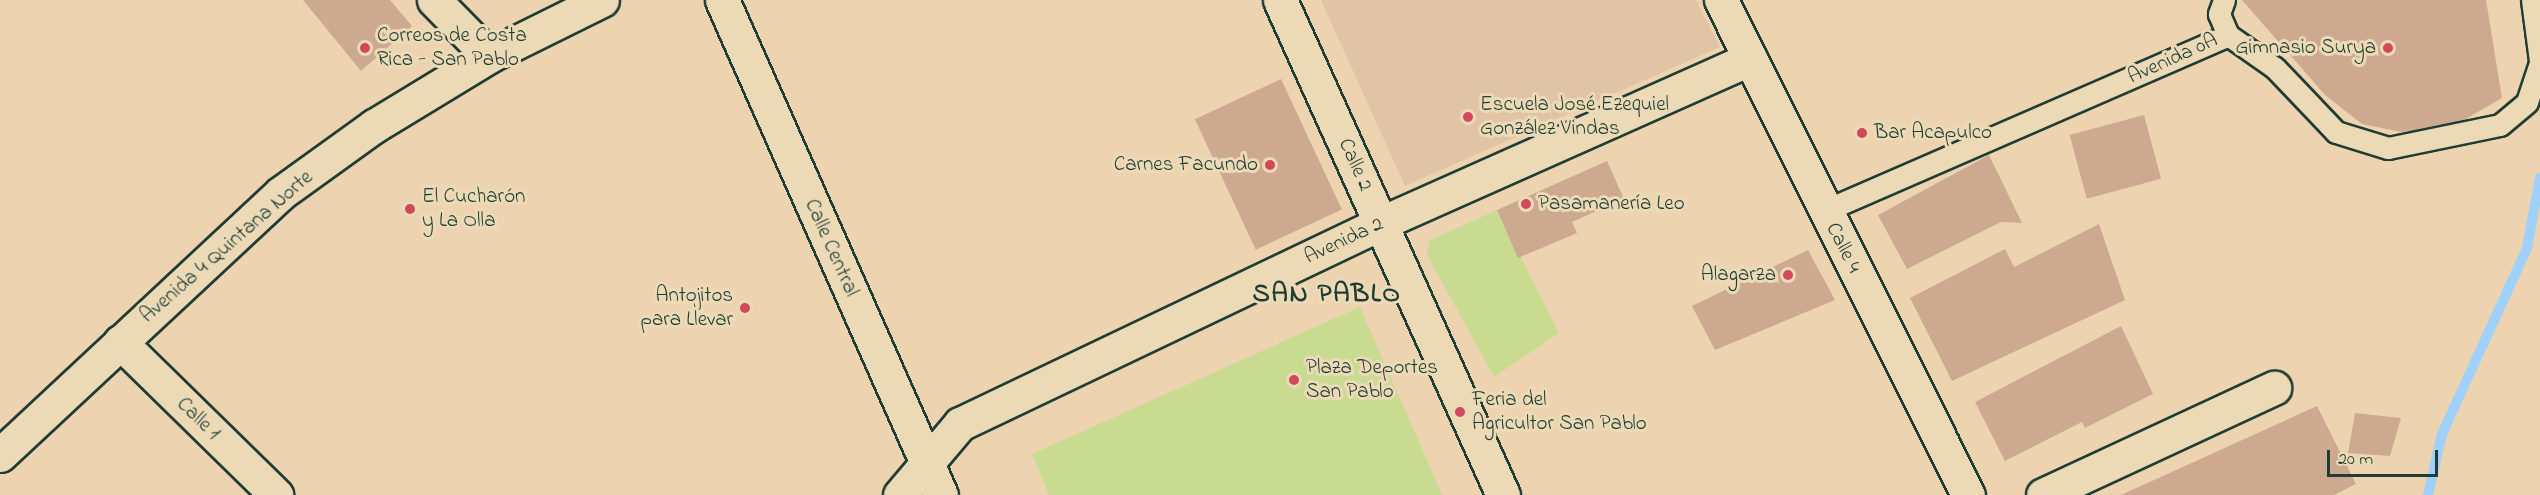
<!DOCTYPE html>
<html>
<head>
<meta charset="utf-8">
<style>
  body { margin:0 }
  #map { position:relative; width:2540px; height:495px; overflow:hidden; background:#eed3b1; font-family:"Indie Flower",sans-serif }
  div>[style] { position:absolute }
  .built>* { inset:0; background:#e0c4a5 }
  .green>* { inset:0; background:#c9db90 }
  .stream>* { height:10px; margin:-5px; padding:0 5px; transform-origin:5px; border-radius:5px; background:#9fd1fc }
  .building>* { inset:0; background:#cdaa8f; transform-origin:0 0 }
  .roads { filter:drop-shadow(2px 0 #1f3d34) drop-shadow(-2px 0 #1f3d34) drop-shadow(0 2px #1f3d34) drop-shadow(0 -2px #1f3d34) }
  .service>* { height:21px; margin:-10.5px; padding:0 10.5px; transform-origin:10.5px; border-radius:10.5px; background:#ecdab7 }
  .minor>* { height:33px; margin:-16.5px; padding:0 16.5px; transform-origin:16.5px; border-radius:16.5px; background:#ecdab7 }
  .secondary>* { height:33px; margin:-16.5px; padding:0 16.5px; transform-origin:16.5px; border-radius:16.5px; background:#ecdab7 }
  .dots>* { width:16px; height:16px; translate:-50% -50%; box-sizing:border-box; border:3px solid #ecdab7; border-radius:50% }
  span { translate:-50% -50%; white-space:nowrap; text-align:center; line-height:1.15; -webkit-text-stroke:6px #ecdab7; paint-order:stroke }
  .poi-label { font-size:21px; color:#1f3d34 }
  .left { translate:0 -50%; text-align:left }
  .right { translate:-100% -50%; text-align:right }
  .street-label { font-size:21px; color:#1f3d34 }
  .district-label { font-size:27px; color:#1f3d34; font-weight:700; letter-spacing:1.5px }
  .scale { position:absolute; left:2327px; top:450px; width:111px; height:27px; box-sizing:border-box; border:3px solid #1f3d34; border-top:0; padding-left:8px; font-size:18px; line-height:21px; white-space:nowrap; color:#1f3d34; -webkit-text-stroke:4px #ecdab7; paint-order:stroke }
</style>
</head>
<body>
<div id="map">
  <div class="built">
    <div style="clip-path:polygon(1321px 0,1696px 0,1720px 47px,1405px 186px)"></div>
  </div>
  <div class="green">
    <div style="clip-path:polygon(1497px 210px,1559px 333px,1494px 377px,1427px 255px,1429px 241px)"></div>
    <div style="clip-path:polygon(1360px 307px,1442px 495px,1049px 495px,1032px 454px)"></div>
  </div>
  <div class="stream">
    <div style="left:2428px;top:495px;width:63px;rotate:-77.1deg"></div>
    <div style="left:2442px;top:434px;width:205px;rotate:-65.4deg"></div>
    <div style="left:2527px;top:248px;width:72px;rotate:-79.6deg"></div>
  </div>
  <div class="building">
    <div style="clip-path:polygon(303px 0,390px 0,412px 26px,361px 71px)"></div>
    <div style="clip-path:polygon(2242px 0,2486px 0,2502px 98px,2452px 127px,2401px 132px,2362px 124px,2325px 95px)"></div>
    <div style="left:1281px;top:79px;width:144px;height:95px;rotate:65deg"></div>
    <div style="left:2144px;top:115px;width:66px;height:77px;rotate:75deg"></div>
    <div style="clip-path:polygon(1989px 155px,2022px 223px,2001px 222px,1907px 269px,1878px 215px)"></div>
    <div style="clip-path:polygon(1607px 161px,1624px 199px,1572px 222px,1577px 233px,1518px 258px,1497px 210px)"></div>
    <div style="clip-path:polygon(2099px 224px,2125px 300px,1952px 381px,1910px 298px,2005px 249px,2014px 267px)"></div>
    <div style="clip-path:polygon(1808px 250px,1835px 300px,1715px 350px,1692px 306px)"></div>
    <div style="clip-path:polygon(2121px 326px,2153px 394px,2085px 428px,2082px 422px,2005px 461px,1975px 402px)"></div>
    <div style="clip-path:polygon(2317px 406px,2356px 484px,2334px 495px,2121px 495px)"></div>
    <div style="clip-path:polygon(2355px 413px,2401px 418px,2390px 456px,2348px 453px)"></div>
  </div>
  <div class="roads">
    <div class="service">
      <div style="left:2224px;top:0;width:15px;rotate:110deg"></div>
      <div style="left:2219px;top:14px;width:23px;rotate:67deg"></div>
      <div style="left:2532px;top:0;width:62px;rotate:82.5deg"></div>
      <div style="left:1824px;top:211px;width:441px;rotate:-23.5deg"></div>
      <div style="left:2228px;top:35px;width:57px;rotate:35.1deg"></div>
      <div style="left:2275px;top:68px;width:88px;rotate:46.4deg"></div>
      <div style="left:2336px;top:132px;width:54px;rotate:17.1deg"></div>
      <div style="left:2388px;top:148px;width:114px;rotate:-11.6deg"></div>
      <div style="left:2500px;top:125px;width:35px;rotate:-40deg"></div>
      <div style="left:2527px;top:102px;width:41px;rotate:-71.6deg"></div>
    </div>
    <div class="minor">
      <div style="left:434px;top:0;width:78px;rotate:45.5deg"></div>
      <div style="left:1280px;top:0;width:543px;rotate:65.75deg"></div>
      <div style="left:1721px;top:0;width:553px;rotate:63.48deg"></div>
      <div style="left:120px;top:342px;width:219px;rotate:44.4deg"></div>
      <div style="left:0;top:455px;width:384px;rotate:-43deg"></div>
      <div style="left:281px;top:193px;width:115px;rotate:-35.8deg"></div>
      <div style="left:374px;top:126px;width:135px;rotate:-31.3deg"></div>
      <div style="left:489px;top:56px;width:126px;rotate:-26.4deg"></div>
      <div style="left:900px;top:495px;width:93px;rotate:-49.8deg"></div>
      <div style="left:960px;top:424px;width:467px;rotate:-25.5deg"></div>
      <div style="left:1381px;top:223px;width:404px;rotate:-24deg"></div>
      <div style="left:2043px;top:495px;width:255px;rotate:-24.9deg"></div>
    </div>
    <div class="secondary">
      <div style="left:722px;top:0;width:541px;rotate:66.13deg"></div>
    </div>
  </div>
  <div class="dots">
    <div style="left:365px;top:48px;background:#d1495b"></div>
    <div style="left:2388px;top:48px;background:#d1495b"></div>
    <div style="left:1468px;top:117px;background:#d1495b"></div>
    <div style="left:1862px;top:133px;background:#d1495b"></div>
    <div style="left:1270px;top:165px;background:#d1495b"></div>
    <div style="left:1526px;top:204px;background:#d1495b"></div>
    <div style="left:410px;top:209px;background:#d1495b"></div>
    <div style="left:1788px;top:275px;background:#d1495b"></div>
    <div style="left:745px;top:308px;background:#d1495b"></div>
    <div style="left:1294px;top:380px;background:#d1495b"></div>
    <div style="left:1460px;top:412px;background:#d1495b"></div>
  </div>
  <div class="poi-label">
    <span class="left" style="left:377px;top:48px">Correos de Costa<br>Rica - San Pablo</span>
    <span class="right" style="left:2376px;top:48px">Gimnasio Surya</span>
    <span class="left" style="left:1480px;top:117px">Escuela José Ezequiel<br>González Vindas</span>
    <span class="left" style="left:1874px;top:133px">Bar Acapulco</span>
    <span class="right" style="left:1258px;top:165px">Carnes Facundo</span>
    <span class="left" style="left:422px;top:209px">El Cucharón<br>y La Olla</span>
    <span class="left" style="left:1538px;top:204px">Pasamanería Leo</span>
    <span class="right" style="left:1776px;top:275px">Alagarza</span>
    <span class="right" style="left:733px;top:308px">Antojitos<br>para Llevar</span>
    <span class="left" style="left:1306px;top:380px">Plaza Deportes<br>San Pablo</span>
    <span class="left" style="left:1472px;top:412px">Feria del<br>Agricultor San Pablo</span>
  </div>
  <div class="street-label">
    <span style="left:2173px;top:59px;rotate:-24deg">Avenida 0A</span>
    <span style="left:1355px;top:165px;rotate:66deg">Calle 2</span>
    <span style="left:1344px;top:241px;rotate:-25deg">Avenida 2</span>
    <span style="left:227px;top:247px;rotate:-41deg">Avenida 4 Quintana Norte</span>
    <span style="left:831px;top:248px;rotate:66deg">Calle Central</span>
    <span style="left:1843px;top:248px;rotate:63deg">Calle 4</span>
    <span style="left:198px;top:419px;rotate:44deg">Calle 1</span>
  </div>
  <div class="district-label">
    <span style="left:1327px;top:295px">SAN PABLO</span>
  </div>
  <div class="scale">20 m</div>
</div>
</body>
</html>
